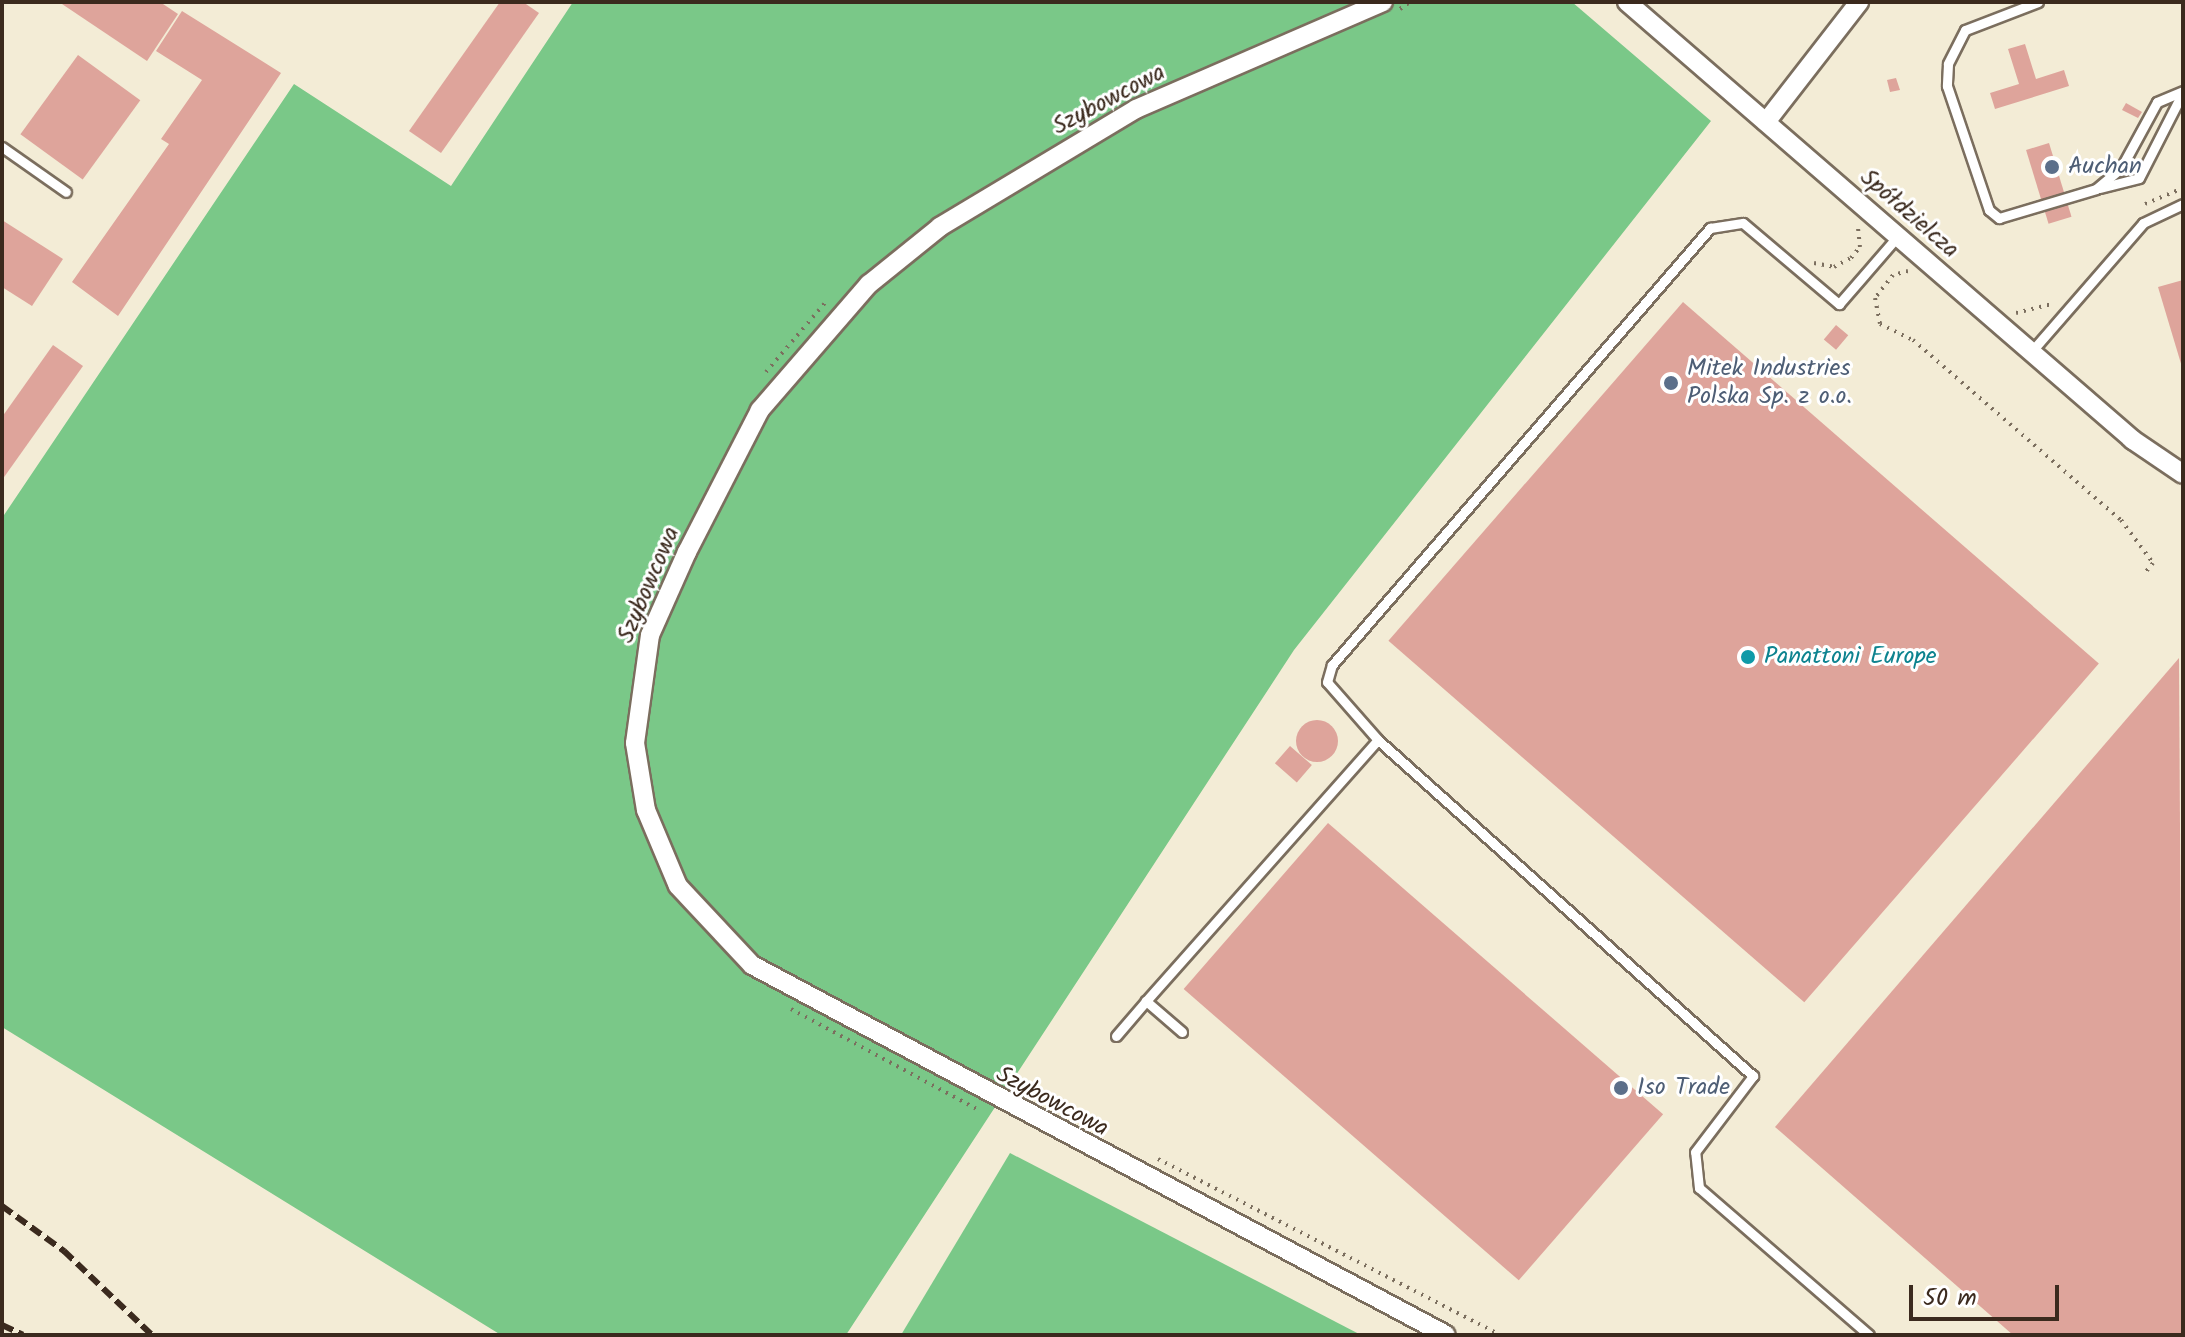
<!DOCTYPE html>
<html>
<head>
<meta charset="utf-8">
<style>
  body { margin:0 }
  #map { position:relative; width:2185px; height:1337px; overflow:hidden; background:#f3ecd6; font-family:Kalam,sans-serif }
  div>[style] { position:absolute }
  .green>* { inset:0; background:#7ac888 }
  .building>* { inset:0; background:#dea49b; transform-origin:0 0 }
  .round { border-radius:50% }
  .path>* { height:4px; margin-top:-2px; transform-origin:0; background:repeating-linear-gradient(90deg,#7b6e5e 0 2px,transparent 0 8px) }
  .roads { filter:drop-shadow(2px 0 #7b6e5e) drop-shadow(-2px 0 #7b6e5e) drop-shadow(0 2px #7b6e5e) drop-shadow(0 -2px #7b6e5e) }
  .lane>* { height:9px; margin:-4.5px; padding:0 4.5px; transform-origin:4.5px; border-radius:4.5px; background:#fff }
  .street>* { height:18px; margin:-9px; padding:0 9px; transform-origin:9px; border-radius:9px; background:#fff }
  .rail>* { height:6px; margin-top:-3px; transform-origin:0; background:repeating-linear-gradient(90deg,#3b2a1e 0 12px,transparent 0 18px) }
  .dots>* { width:22px; height:22px; translate:-50% -50%; box-sizing:border-box; border:4px solid #fff; border-radius:50% }
  span { translate:-50% -50%; white-space:nowrap; text-align:center; line-height:1.15; -webkit-text-stroke:6px #fff; paint-order:stroke }
  .street-label { font-size:24px; color:#3b2a1e }
  .service-label { font-size:24px; color:#4e5e75 }
  .left { translate:0 -50%; text-align:left }
  .culture-label { font-size:24px; color:#0d838f }
  .frame { position:absolute; inset:0; border:4px solid #3b2a1e; pointer-events:none }
  .scale { position:absolute; left:1909px; top:1285px; width:150px; height:36px; box-sizing:border-box; border:4px solid #3b2a1e; border-top:0; padding-left:10px; font-size:24px; line-height:28px; white-space:nowrap; color:#3b2a1e; -webkit-text-stroke:6px #fff; paint-order:stroke }
</style>
</head>
<body>
<div id="map">
  <div class="green">
    <div style="clip-path:polygon(573px 2px,1572px 2px,1711px 121px,1294px 650px,846px 1335px,501px 1335px,2px 1027px,2px 518px,294px 84px,451px 186px)"></div>
    <div style="clip-path:polygon(1010px 1153px,1361px 1335px,901px 1335px)"></div>
  </div>
  <div class="building">
    <div style="clip-path:polygon(59px 2px,160px 2px,178px 14px,147px 61px)"></div>
    <div style="clip-path:polygon(500px 2px,523px 2px,539px 13px,441px 153px,409px 131px)"></div>
    <div style="clip-path:polygon(182px 11px,281px 73px,118px 316px,72px 282px,169px 144px,161px 139px,202px 80px,156px 51px)"></div>
    <div style="clip-path:polygon(2025px 44px,2036px 79px,2064px 70px,2069px 86px,1995px 109px,1990px 93px,2019px 84px,2008px 49px)"></div>
    <div style="left:78px;top:55px;width:77px;height:98px;rotate:36deg"></div>
    <div style="clip-path:polygon(1896px 78px,1900px 90px,1890px 92px,1887px 80px)"></div>
    <div style="clip-path:polygon(2126px 103px,2142px 112px,2138px 118px,2122px 110px)"></div>
    <div style="left:2049px;top:143px;width:77px;height:24px;rotate:73deg"></div>
    <div style="clip-path:polygon(2px 220px,63px 259px,32px 306px,2px 287px)"></div>
    <div style="clip-path:polygon(2183px 280px,2183px 367px,2182px 367px,2158px 287px)"></div>
    <div style="left:1683px;top:302px;width:551px;height:449px;rotate:41deg"></div>
    <div style="left:1836px;top:325px;width:16px;height:19px;rotate:40deg"></div>
    <div style="clip-path:polygon(53px 345px,83px 366px,2px 480px,2px 417px)"></div>
    <div style="clip-path:polygon(2179px 658px,2183px 1335px,2013px 1335px,1775px 1127px)"></div>
    <div class="round" style="left:1296px;top:720px;width:42px;height:42px"></div>
    <div style="left:1290px;top:746px;width:29px;height:23px;rotate:41deg"></div>
    <div style="left:1328px;top:823px;width:444px;height:220px;rotate:41deg"></div>
  </div>
  <div class="path">
    <div style="left:1400px;top:9px;width:12px;rotate:-35deg"></div>
    <div style="left:2145px;top:204px;width:41px;rotate:-22.8deg"></div>
    <div style="left:1814px;top:263px;width:20px;rotate:11deg"></div>
    <div style="left:1834px;top:267px;width:19px;rotate:-28deg"></div>
    <div style="left:1851px;top:258px;width:14px;rotate:-51deg"></div>
    <div style="left:1860px;top:247px;width:20px;rotate:-96deg"></div>
    <div style="left:1908px;top:271px;width:16px;rotate:165deg"></div>
    <div style="left:1893px;top:275px;width:29px;rotate:128deg"></div>
    <div style="left:1875px;top:298px;width:26px;rotate:79deg"></div>
    <div style="left:1880px;top:324px;width:37px;rotate:26deg"></div>
    <div style="left:1913px;top:340px;width:275px;rotate:40.9deg"></div>
    <div style="left:2121px;top:520px;width:54px;rotate:53.3deg"></div>
    <div style="left:2153px;top:563px;width:13px;rotate:129deg"></div>
    <div style="left:2016px;top:313px;width:37px;rotate:-14deg"></div>
    <div style="left:766px;top:372px;width:91px;rotate:-49.5deg"></div>
    <div style="left:791px;top:1009px;width:211px;rotate:28.3deg"></div>
    <div style="left:1158px;top:1159px;width:386px;rotate:27.2deg"></div>
  </div>
  <div class="roads">
    <div class="lane">
      <div style="left:2038px;top:2px;width:78px;rotate:159deg"></div>
      <div style="left:1965px;top:30px;width:38px;rotate:117deg"></div>
      <div style="left:1948px;top:64px;width:22px;rotate:93deg"></div>
      <div style="left:1947px;top:86px;width:131px;rotate:71.3deg"></div>
      <div style="left:1989px;top:210px;width:13px;rotate:39deg"></div>
      <div style="left:1999px;top:218px;width:101px;rotate:-16.6deg"></div>
      <div style="left:2096px;top:189px;width:33px;rotate:-40deg"></div>
      <div style="left:2121px;top:168px;width:75px;rotate:-61.4deg"></div>
      <div style="left:2157px;top:102px;width:28px;rotate:-23deg"></div>
      <div style="left:2px;top:147px;width:78px;rotate:35.1deg"></div>
      <div style="left:2100px;top:188px;width:40px;rotate:-14.4deg"></div>
      <div style="left:2139px;top:178px;width:97px;rotate:-62.9deg"></div>
      <div style="left:2031px;top:352px;width:171px;rotate:-49deg"></div>
      <div style="left:2143px;top:223px;width:44px;rotate:-25.4deg"></div>
      <div style="left:1182px;top:1032px;width:48px;rotate:-139.3deg"></div>
      <div style="left:1146px;top:1001px;width:349px;rotate:-48.4deg"></div>
      <div style="left:1116px;top:1036px;width:46px;rotate:-49.4deg"></div>
      <div style="left:1869px;top:1335px;width:225px;rotate:-139.1deg"></div>
      <div style="left:1699px;top:1188px;width:36px;rotate:-96deg"></div>
      <div style="left:1695px;top:1152px;width:96px;rotate:-52.7deg"></div>
      <div style="left:1753px;top:1076px;width:504px;rotate:-138.14deg"></div>
      <div style="left:1378px;top:740px;width:77px;rotate:-131.3deg"></div>
      <div style="left:1327px;top:682px;width:18px;rotate:-74deg"></div>
      <div style="left:1332px;top:665px;width:578px;rotate:-49.14deg"></div>
      <div style="left:1710px;top:228px;width:33px;rotate:-9deg"></div>
      <div style="left:1743px;top:223px;width:126px;rotate:40.2deg"></div>
      <div style="left:1839px;top:304px;width:89px;rotate:-49.1deg"></div>
    </div>
    <div class="street">
      <div style="left:1383px;top:2px;width:269px;rotate:156.6deg"></div>
      <div style="left:1136px;top:109px;width:229px;rotate:149deg"></div>
      <div style="left:940px;top:227px;width:91px;rotate:141.2deg"></div>
      <div style="left:869px;top:284px;width:167px;rotate:130.9deg"></div>
      <div style="left:760px;top:410px;width:160px;rotate:117.2deg"></div>
      <div style="left:687px;top:552px;width:91px;rotate:114deg"></div>
      <div style="left:650px;top:635px;width:109px;rotate:97.9deg"></div>
      <div style="left:635px;top:743px;width:68px;rotate:80.7deg"></div>
      <div style="left:646px;top:810px;width:82px;rotate:67.2deg"></div>
      <div style="left:678px;top:886px;width:108px;rotate:46.9deg"></div>
      <div style="left:752px;top:965px;width:786px;rotate:28.06deg"></div>
      <div style="left:1627px;top:2px;width:669px;rotate:40.88deg"></div>
      <div style="left:2133px;top:440px;width:60px;rotate:34.2deg"></div>
      <div style="left:1766px;top:122px;width:152px;rotate:-52.2deg"></div>
    </div>
  </div>
  <div class="rail">
    <div style="left:2px;top:1206px;width:77px;rotate:36deg"></div>
    <div style="left:64px;top:1251px;width:122px;rotate:43.7deg"></div>
    <div style="left:2px;top:1325px;width:23px;rotate:25deg"></div>
  </div>
  <div class="dots">
    <div style="left:2052px;top:167px;background:#5c6f8a"></div>
    <div style="left:1671px;top:383px;background:#5c6f8a"></div>
    <div style="left:1748px;top:657px;background:#0f9aa8"></div>
    <div style="left:1621px;top:1088px;background:#5c6f8a"></div>
  </div>
  <div class="street-label">
    <span style="left:1109px;top:100px;rotate:-28deg">Szybowcowa</span>
    <span style="left:1909px;top:214px;rotate:41deg">Spółdzielcza</span>
    <span style="left:649px;top:585px;rotate:-67deg">Szybowcowa</span>
    <span style="left:1052px;top:1102px;rotate:28deg">Szybowcowa</span>
  </div>
  <div class="service-label">
    <span class="left" style="left:2068px;top:167px">Auchan</span>
    <span class="left" style="left:1687px;top:383px">Mitek Industries<br>Polska Sp. z o.o.</span>
    <span class="left" style="left:1637px;top:1088px">Iso Trade</span>
  </div>
  <div class="culture-label">
    <span class="left" style="left:1764px;top:657px">Panattoni Europe</span>
  </div>
  <div class="frame"></div>
  <div class="scale">50 m</div>
</div>
</body>
</html>
